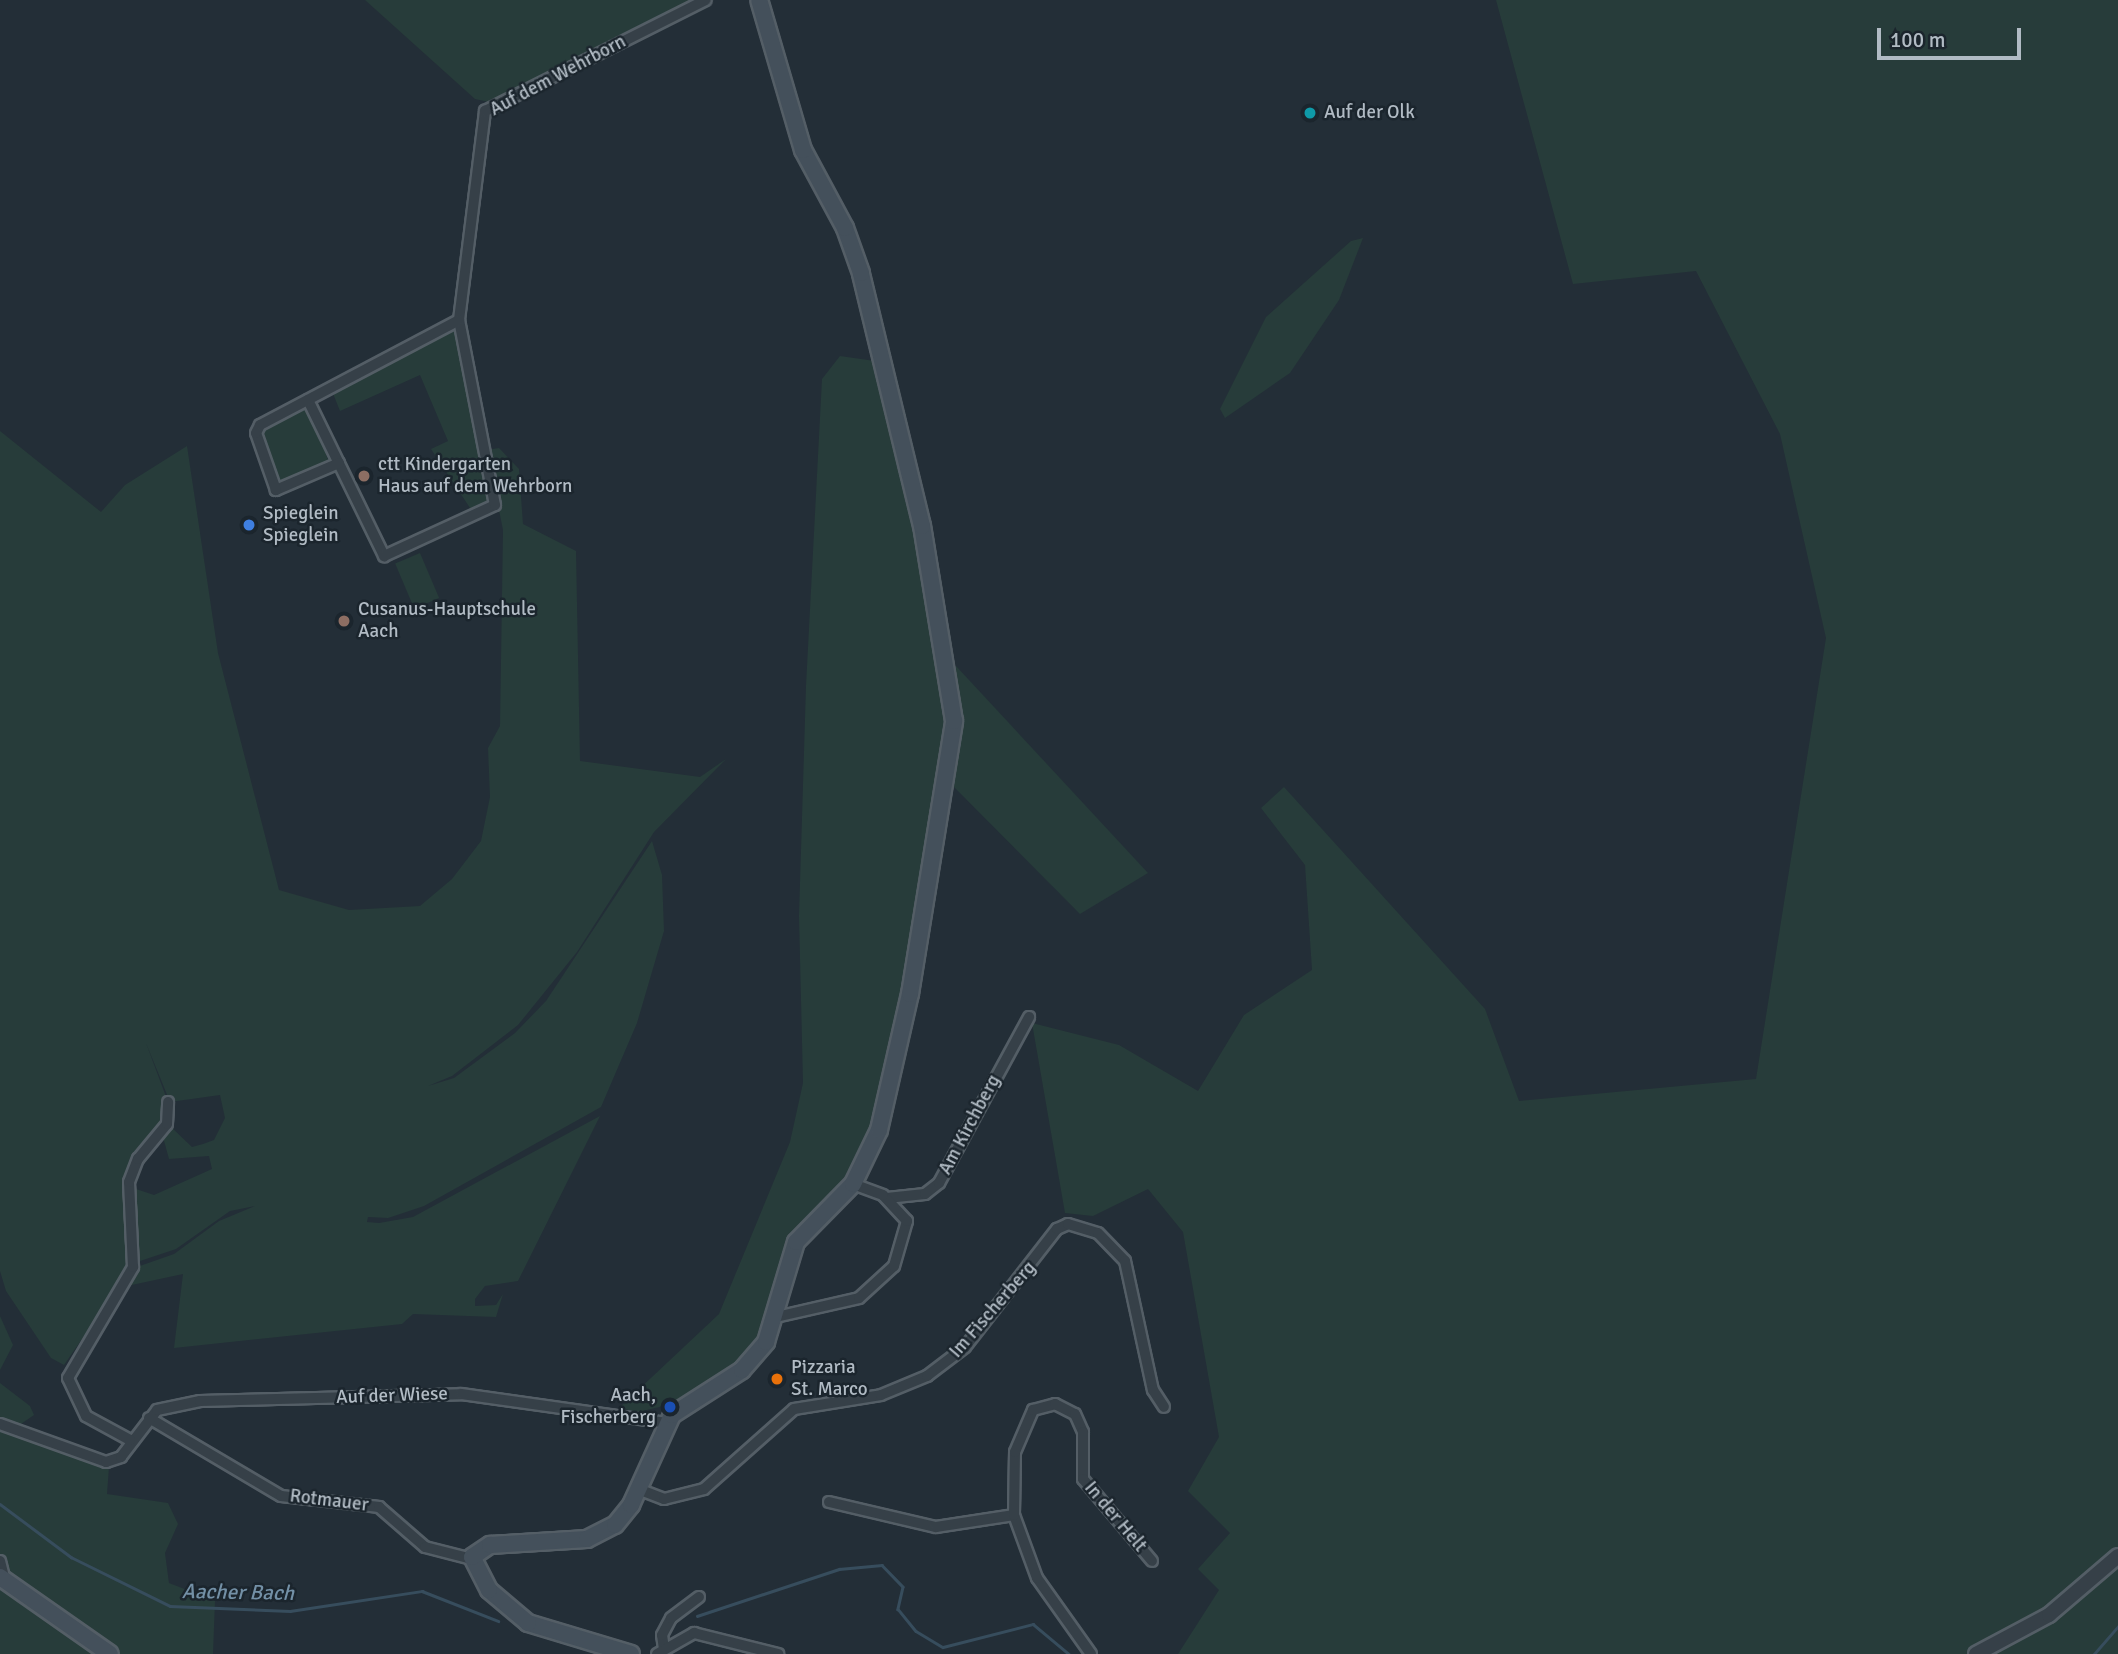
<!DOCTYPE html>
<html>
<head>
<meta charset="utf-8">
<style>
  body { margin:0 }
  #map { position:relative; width:2118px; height:1654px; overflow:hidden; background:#232e37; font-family:Signika,sans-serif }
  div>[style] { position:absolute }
  .green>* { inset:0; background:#273c3a; transform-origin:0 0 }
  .stream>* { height:2.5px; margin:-1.25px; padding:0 1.25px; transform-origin:1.25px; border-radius:1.25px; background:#374d5d }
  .roads { filter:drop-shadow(2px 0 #545e66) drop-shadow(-2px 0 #545e66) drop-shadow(0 2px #545e66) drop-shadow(0 -2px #545e66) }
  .minor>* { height:10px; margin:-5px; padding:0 5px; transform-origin:5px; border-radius:5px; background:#364048 }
  .tertiary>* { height:14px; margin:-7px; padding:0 7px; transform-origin:7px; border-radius:7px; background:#364048 }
  .secondary>* { height:16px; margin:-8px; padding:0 8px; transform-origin:8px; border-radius:8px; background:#44505b }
  .dots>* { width:19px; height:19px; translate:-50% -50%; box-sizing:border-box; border:4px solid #1b252d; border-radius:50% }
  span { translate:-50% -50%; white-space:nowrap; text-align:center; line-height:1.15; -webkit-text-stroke:5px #1b252d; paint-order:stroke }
  .street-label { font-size:19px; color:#b1bbc4 }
  .poi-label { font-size:19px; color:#b1bbc4 }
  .left { translate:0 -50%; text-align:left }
  .right { translate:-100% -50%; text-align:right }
  .water-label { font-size:21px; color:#7390a6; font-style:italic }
  .scale { position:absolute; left:1877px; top:28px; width:144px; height:32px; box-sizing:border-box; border:4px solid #b1bbc4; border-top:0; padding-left:9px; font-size:21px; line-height:24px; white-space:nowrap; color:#b1bbc4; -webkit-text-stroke:5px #1b252d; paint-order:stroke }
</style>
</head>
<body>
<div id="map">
  <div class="green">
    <div style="clip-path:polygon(365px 0,701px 0,489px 102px,475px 99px)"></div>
    <div style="clip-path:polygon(1496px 0,2118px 0,2118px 1549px,2055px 1604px,1967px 1654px,1178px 1654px,1219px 1590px,1198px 1569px,1230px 1533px,1188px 1491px,1219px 1437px,1183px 1232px,1148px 1189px,1093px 1216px,1065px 1213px,1032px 1023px,1119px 1045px,1198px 1091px,1244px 1015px,1312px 970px,1305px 865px,1261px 808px,1284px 787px,1485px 1009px,1519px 1101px,1756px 1079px,1826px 638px,1780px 434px,1696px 271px,1573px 284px)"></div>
    <div style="clip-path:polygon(1363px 238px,1339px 300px,1290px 373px,1225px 418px,1220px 409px,1266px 317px,1351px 241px)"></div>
    <div style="clip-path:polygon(455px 327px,488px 487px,487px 501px,472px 511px,431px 449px,448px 441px,420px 375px,340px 411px,332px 391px)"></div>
    <div style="clip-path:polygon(840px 356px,875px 361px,918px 537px,949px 711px,888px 1077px,851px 1178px,806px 1219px,790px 1244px,753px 1353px,668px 1405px,638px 1412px,619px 1408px,719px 1314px,790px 1142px,803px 1083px,799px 916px,806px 686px,822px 379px)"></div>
    <div style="clip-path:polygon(301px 407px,312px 413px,329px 463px,282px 484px,260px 433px)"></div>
    <div style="clip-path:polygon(0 431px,101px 512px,125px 485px,187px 446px,218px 653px,279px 890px,349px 910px,420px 906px,452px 879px,481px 841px,490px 797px,488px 748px,500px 726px,503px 530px,487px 450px,499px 448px,519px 469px,523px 524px,576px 551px,580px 761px,700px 777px,726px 759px,654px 832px,577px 952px,518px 1025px,452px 1076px,428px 1086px,454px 1078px,515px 1033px,546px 1001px,652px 841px,662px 875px,664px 931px,637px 1023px,601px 1107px,424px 1206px,388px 1218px,368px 1217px,367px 1222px,379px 1223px,413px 1217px,600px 1116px,518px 1281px,485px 1286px,475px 1299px,475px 1306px,496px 1305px,503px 1294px,496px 1317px,413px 1314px,402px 1324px,174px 1348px,183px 1274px,127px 1286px,134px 1268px,174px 1254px,219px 1221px,255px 1206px,230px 1211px,176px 1249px,134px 1263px,130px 1187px,154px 1195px,212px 1169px,209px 1156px,169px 1159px,163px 1137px,170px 1126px,192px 1147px,203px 1144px,214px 1140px,225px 1118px,220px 1095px,170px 1102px,146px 1043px,168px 1102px,166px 1123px,128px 1182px,129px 1271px,64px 1365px,51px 1358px,6px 1291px,0 1271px)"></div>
    <div style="left:420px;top:553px;width:49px;height:27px;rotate:67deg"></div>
    <div style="clip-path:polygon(956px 666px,1148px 873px,1080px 914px,954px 787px)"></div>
    <div style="clip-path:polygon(0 1316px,13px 1345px,0 1370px)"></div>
    <div style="clip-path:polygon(0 1383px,30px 1406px,34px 1415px,18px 1426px,0 1422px)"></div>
    <div style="clip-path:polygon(0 1426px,109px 1467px,107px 1494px,168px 1503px,178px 1524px,165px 1553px,169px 1583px,215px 1601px,213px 1654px,118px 1654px,15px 1581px,0 1557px)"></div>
    <div style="clip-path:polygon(2118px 1563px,2118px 1654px,1988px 1654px,2055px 1617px)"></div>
    <div style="clip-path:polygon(0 1583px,102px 1654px,0 1654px)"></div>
  </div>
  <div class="stream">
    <div style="left:0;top:1504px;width:89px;rotate:36.7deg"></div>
    <div style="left:71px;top:1557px;width:110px;rotate:26.3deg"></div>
    <div style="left:170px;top:1606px;width:120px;rotate:2.4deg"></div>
    <div style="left:290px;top:1611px;width:134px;rotate:-8.6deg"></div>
    <div style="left:422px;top:1591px;width:82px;rotate:21.5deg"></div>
    <div style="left:697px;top:1616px;width:150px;rotate:-18.3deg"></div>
    <div style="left:839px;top:1569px;width:43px;rotate:-5.3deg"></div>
    <div style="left:882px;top:1565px;width:30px;rotate:46deg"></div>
    <div style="left:903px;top:1587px;width:23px;rotate:103deg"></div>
    <div style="left:898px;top:1609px;width:28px;rotate:51deg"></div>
    <div style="left:916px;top:1631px;width:31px;rotate:31deg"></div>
    <div style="left:943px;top:1647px;width:93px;rotate:-14.3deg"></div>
    <div style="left:1033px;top:1624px;width:47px;rotate:39.8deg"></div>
    <div style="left:2094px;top:1654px;width:37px;rotate:-49deg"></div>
  </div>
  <div class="roads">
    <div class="minor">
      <div style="left:308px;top:400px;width:174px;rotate:64deg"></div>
      <div style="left:384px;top:556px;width:122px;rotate:-24.7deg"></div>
      <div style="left:495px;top:505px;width:188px;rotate:-101deg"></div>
      <div style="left:459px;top:320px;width:211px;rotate:-82.9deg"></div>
      <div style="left:485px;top:111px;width:247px;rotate:-26.7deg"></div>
      <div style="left:339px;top:463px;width:69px;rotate:156.8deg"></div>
      <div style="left:276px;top:490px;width:60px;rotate:-109.3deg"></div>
      <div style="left:256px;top:433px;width:9px;rotate:-63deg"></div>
      <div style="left:260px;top:425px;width:225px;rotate:-27.8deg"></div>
      <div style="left:887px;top:1198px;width:38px;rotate:-6deg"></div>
      <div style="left:925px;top:1194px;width:18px;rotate:-38deg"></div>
      <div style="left:939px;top:1183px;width:189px;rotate:-61.5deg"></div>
      <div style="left:776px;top:1317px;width:85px;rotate:-12.9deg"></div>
      <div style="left:859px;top:1298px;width:47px;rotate:-42.4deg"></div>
      <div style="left:894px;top:1266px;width:47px;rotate:-73.9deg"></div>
      <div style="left:907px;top:1221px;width:35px;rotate:-133deg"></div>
      <div style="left:883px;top:1195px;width:32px;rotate:-160deg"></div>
      <div style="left:149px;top:1418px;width:153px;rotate:30.6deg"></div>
      <div style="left:281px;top:1496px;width:99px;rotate:6.4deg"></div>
      <div style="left:379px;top:1507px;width:61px;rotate:41deg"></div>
      <div style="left:425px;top:1547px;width:49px;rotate:14.3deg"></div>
      <div style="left:0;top:1424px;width:113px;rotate:19.7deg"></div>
      <div style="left:106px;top:1462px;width:16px;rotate:-18deg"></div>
      <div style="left:121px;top:1457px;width:59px;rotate:-52.5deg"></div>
      <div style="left:157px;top:1410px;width:44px;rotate:-11.8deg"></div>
      <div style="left:200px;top:1401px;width:261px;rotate:-1.5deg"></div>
      <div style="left:461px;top:1394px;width:208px;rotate:8deg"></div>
      <div style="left:130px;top:1440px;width:50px;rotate:-151.4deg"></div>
      <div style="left:86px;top:1416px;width:42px;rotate:-115.3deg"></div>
      <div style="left:68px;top:1378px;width:129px;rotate:-59.6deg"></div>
      <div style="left:133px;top:1267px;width:85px;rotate:-92.7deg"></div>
      <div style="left:129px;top:1182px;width:25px;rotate:-69deg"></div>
      <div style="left:138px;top:1159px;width:45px;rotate:-50.4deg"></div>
      <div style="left:167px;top:1124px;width:22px;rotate:-87deg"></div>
      <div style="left:638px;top:1489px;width:28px;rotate:21deg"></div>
      <div style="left:664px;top:1499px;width:41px;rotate:-14deg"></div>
      <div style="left:704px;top:1489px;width:120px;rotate:-41.6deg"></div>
      <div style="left:794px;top:1409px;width:88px;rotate:-9.1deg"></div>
      <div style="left:881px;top:1395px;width:50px;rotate:-22.4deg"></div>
      <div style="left:927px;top:1376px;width:48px;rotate:-37.3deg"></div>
      <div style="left:965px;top:1347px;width:150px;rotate:-52.1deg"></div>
      <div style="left:1057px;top:1229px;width:12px;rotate:-24deg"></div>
      <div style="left:1068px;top:1224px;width:31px;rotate:17deg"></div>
      <div style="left:1098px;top:1233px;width:39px;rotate:46deg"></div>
      <div style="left:1125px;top:1261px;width:132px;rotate:77.8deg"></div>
      <div style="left:1153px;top:1390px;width:20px;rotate:57deg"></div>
      <div style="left:829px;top:1502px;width:110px;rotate:13.2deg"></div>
      <div style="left:936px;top:1527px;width:79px;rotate:-8.7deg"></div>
      <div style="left:0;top:1561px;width:21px;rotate:76deg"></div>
      <div style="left:664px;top:1649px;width:14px;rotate:-98deg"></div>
      <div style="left:662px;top:1635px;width:19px;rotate:-62deg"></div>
      <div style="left:671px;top:1618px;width:35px;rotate:-37deg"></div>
      <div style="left:657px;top:1654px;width:43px;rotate:-29.6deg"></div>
      <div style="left:694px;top:1633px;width:87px;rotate:14deg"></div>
      <div style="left:1091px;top:1654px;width:93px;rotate:-125.4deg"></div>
      <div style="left:1037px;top:1578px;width:67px;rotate:-110.1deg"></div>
      <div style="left:1014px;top:1515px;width:63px;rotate:-89.1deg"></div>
      <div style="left:1015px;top:1452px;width:46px;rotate:-66.8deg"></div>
      <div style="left:1033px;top:1410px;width:23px;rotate:-15deg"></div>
      <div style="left:1055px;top:1404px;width:22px;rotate:27deg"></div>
      <div style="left:1075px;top:1414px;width:20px;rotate:66deg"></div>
      <div style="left:1083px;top:1432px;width:47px;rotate:90deg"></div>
      <div style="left:1083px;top:1479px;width:107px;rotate:49.9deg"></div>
    </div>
    <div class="tertiary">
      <div style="left:1976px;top:1654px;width:83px;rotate:-28.1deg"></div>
      <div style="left:2049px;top:1615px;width:91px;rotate:-40.5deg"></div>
    </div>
    <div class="secondary">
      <div style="left:0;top:1577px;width:134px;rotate:35deg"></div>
      <div style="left:631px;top:1654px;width:108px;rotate:-163.2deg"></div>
      <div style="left:528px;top:1623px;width:51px;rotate:-139.8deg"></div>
      <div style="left:489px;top:1590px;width:37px;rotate:-117deg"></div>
      <div style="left:472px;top:1557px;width:22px;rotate:-34deg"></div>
      <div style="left:490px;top:1545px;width:97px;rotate:-3.5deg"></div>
      <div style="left:587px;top:1539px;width:31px;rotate:-27deg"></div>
      <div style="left:615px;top:1525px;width:26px;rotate:-51deg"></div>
      <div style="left:631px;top:1505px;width:99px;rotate:-65.5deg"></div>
      <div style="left:672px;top:1415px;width:83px;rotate:-32.7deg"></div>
      <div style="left:742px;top:1370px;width:37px;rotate:-49deg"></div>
      <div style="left:766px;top:1342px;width:104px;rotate:-73.3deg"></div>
      <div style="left:796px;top:1242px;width:81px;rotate:-45.5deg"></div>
      <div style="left:853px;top:1184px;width:60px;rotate:-64.3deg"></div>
      <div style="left:879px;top:1130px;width:139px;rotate:-77.2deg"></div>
      <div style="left:910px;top:994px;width:277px;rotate:-80.8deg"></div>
      <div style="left:954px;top:721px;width:198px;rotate:-99.3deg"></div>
      <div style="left:922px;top:526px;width:260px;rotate:-103.6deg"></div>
      <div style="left:861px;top:273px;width:48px;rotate:-109.6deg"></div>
      <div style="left:845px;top:228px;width:89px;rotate:-118.3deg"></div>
      <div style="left:803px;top:150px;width:156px;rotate:-106.3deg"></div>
    </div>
  </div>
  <div class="dots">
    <div style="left:1310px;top:113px;background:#0f9aa8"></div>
    <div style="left:364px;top:476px;background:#8d6e63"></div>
    <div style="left:249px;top:525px;background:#3f7fe0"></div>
    <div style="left:344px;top:621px;background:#8d6e63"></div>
    <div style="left:777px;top:1379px;background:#e8710a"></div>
    <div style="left:670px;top:1407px;background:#1a4fb4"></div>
  </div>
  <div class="street-label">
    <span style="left:558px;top:76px;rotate:-28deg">Auf dem Wehrborn</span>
    <span style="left:970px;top:1125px;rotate:-62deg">Am Kirchberg</span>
    <span style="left:993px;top:1310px;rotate:-49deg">Im Fischerberg</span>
    <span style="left:392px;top:1396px;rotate:-2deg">Auf der Wiese</span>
    <span style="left:329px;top:1501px;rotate:7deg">Rotmauer</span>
    <span style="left:1115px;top:1517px;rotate:50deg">In der Helt</span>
  </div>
  <div class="poi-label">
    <span class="left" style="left:1324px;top:113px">Auf der Olk</span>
    <span class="left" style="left:378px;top:476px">ctt Kindergarten<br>Haus auf dem Wehrborn</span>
    <span class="left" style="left:263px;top:525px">Spieglein<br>Spieglein</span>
    <span class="left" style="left:358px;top:621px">Cusanus-Hauptschule<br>Aach</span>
    <span class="left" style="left:791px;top:1379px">Pizzaria<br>St. Marco</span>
    <span class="right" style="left:656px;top:1407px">Aach,<br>Fischerberg</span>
  </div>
  <div class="water-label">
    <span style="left:238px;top:1592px;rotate:1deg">Aacher Bach</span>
  </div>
  <div class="scale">100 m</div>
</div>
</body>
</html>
